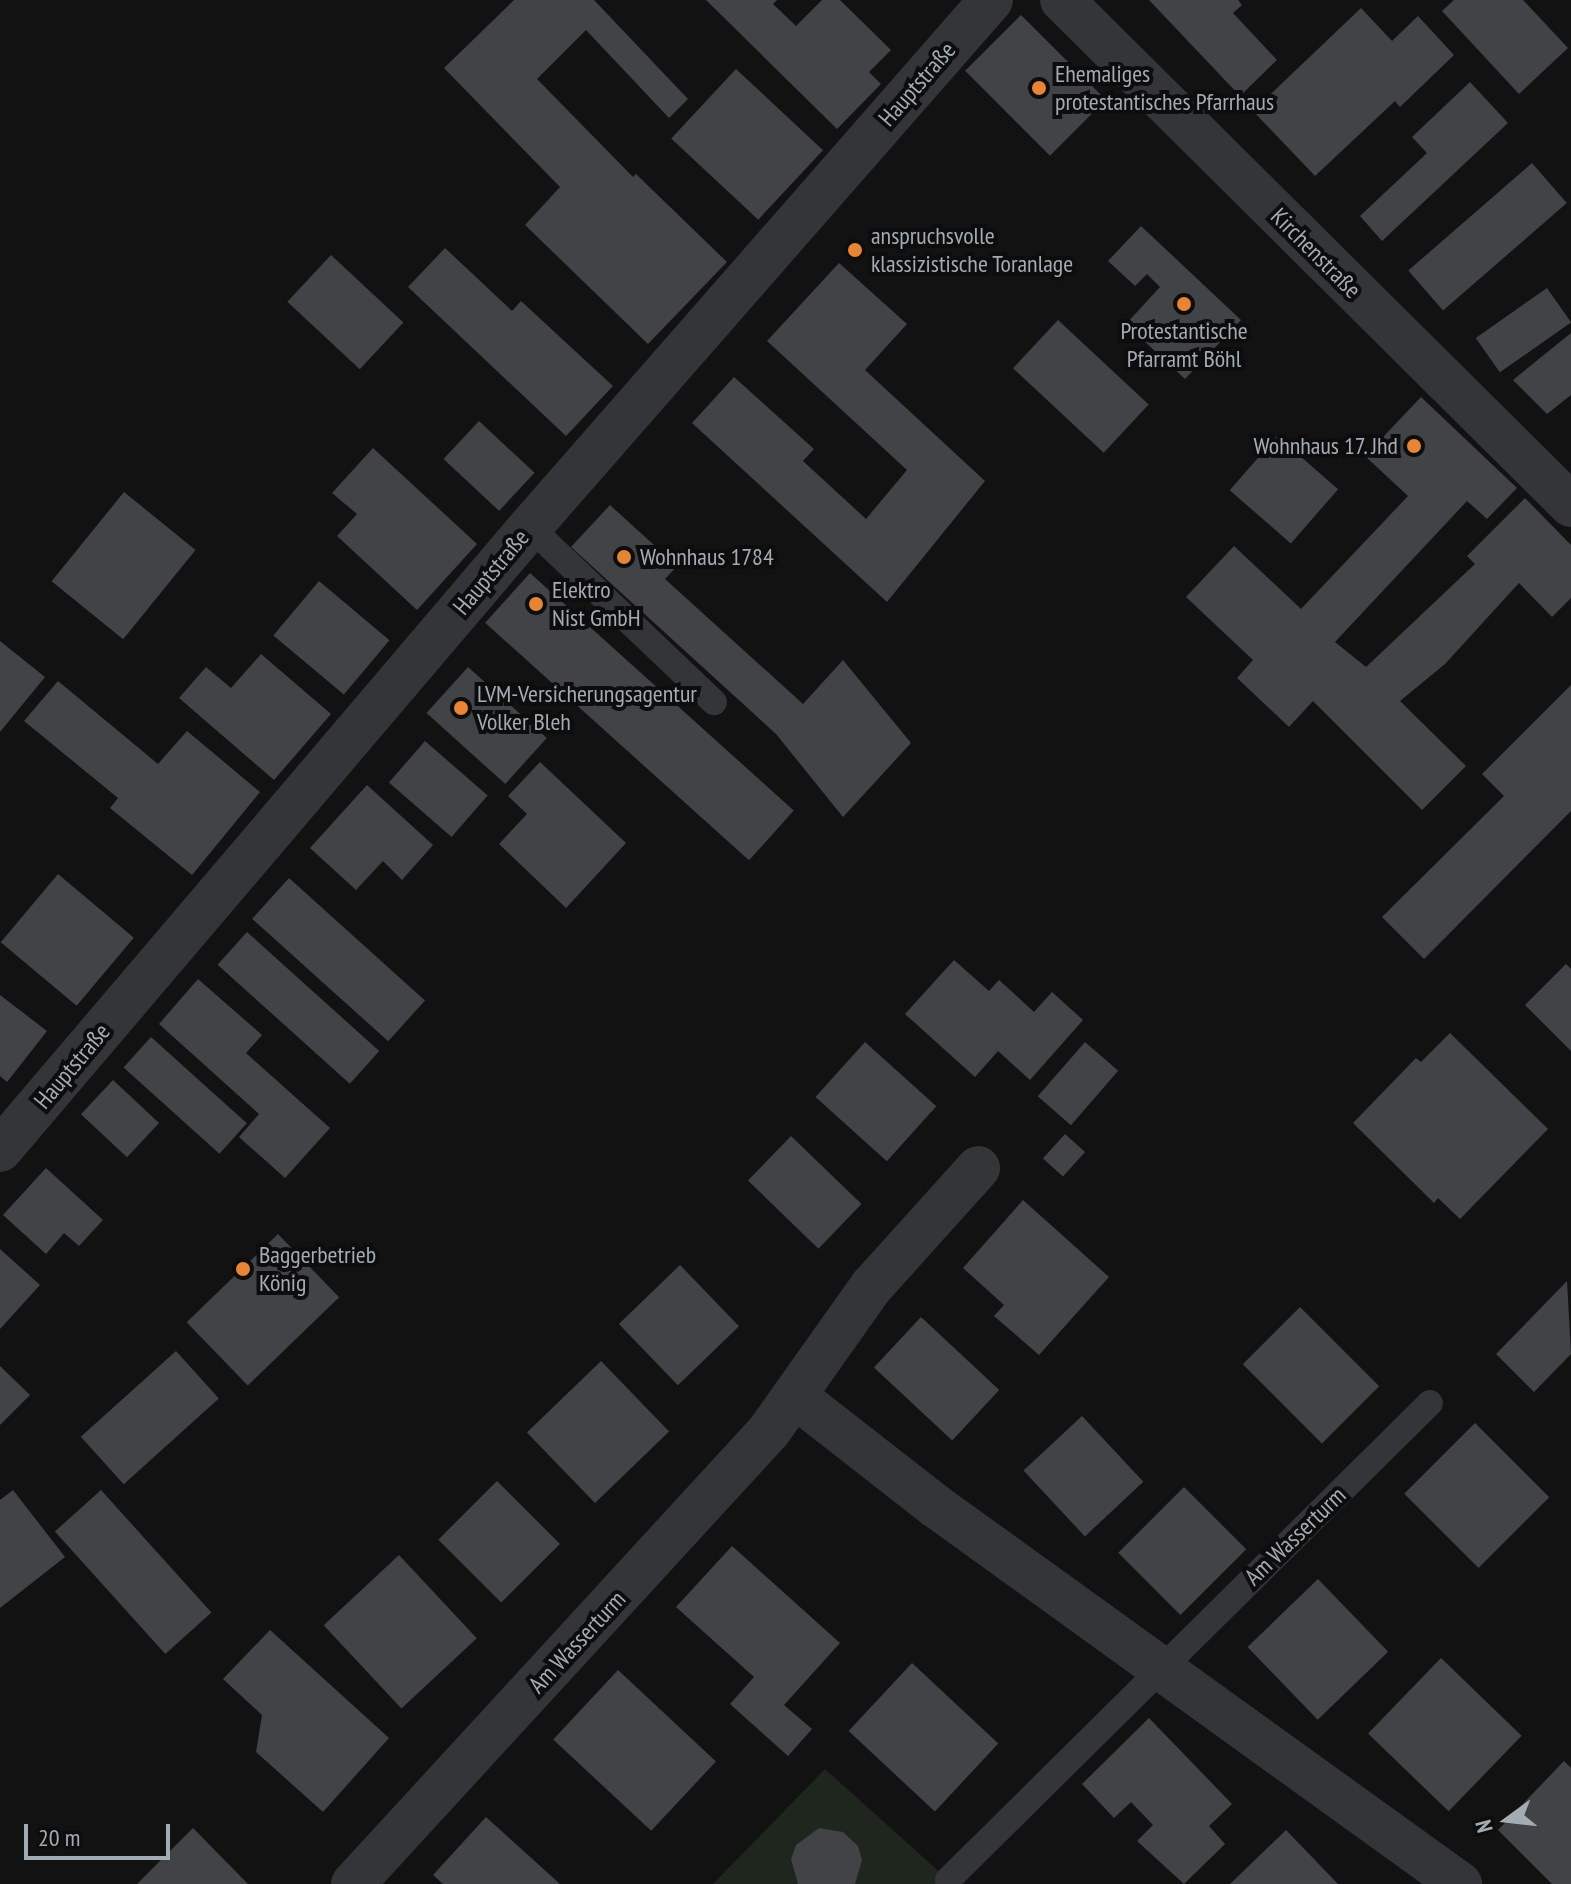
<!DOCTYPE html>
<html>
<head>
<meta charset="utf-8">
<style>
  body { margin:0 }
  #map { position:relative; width:1571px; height:1884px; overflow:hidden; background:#121213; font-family:"PT Sans Narrow",sans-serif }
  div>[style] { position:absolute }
  .green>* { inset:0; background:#1f261e }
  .building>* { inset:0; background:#414346; transform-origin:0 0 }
  .service>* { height:26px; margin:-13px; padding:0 13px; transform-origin:13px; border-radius:13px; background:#333538 }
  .minor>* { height:44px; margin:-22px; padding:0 22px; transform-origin:22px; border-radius:22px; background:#333538 }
  .tertiary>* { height:44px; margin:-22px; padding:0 22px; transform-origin:22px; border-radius:22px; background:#333538 }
  .dots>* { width:22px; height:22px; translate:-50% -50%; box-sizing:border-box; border:4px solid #0d0d0e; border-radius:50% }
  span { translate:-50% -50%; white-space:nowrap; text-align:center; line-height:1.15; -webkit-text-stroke:8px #0d0d0e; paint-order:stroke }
  .poi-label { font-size:24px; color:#a4acb3 }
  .left { translate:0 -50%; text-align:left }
  .right { translate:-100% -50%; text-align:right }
  .street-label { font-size:24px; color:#a4acb3 }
  .north { position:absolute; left:1467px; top:1780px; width:80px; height:80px; -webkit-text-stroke:6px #0d0d0e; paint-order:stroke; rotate:255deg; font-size:22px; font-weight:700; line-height:32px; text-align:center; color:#a4acb3 }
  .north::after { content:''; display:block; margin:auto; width:28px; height:36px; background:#a4acb3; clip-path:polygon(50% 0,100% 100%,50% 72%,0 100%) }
  .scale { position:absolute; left:24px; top:1824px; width:146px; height:36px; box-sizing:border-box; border:4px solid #a4acb3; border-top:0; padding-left:10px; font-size:24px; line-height:28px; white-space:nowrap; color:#a4acb3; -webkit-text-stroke:6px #0d0d0e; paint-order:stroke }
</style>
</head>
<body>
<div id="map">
  <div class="green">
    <div style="clip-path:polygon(825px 1769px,953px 1884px,713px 1884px)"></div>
  </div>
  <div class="building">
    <div style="clip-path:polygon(514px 0,594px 0,688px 99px,669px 118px,586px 30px,537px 79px,633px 177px,636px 174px,727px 262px,648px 344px,525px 225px,560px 187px,444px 68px)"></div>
    <div style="clip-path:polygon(706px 0,777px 0,773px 4px,796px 26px,822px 0,840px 0,891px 50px,869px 72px,881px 84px,837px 129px)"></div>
    <div style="clip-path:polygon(1149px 0,1238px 0,1242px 5px,1233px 13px,1277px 60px,1240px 96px)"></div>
    <div style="clip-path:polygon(1454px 0,1523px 0,1568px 48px,1519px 94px,1442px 11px)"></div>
    <div style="clip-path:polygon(1361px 8px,1392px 41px,1418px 16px,1454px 55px,1400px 107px,1395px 101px,1315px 176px,1253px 111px)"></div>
    <div style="left:1021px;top:15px;width:120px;height:79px;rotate:45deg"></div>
    <div style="left:736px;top:69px;width:119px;height:95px;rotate:43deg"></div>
    <div style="clip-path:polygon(1470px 82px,1508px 123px,1382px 241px,1360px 216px,1427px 153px,1412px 137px)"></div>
    <div style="left:1532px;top:163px;width:53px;height:164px;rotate:49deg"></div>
    <div style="clip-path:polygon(1141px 226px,1241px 320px,1185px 379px,1126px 324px,1160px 287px,1147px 274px,1135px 286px,1108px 261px)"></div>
    <div style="clip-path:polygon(445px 248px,512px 311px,521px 301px,613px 386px,566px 436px,408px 287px)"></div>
    <div style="left:331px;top:255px;width:99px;height:64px;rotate:43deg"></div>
    <div style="clip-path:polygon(839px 263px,907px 324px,865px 370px,985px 481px,887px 602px,692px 423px,734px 377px,814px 449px,803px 461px,866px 519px,907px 470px,767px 341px)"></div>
    <div style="left:1547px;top:288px;width:42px;height:87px;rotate:55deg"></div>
    <div style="left:1058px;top:320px;width:124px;height:66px;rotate:43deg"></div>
    <div style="clip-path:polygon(1571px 333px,1571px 395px,1547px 414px,1513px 380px)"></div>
    <div style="clip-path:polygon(1421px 397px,1517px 488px,1487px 519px,1467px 501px,1335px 642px,1366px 667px,1475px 564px,1467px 556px,1525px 498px,1571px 545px,1571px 598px,1552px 617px,1519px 583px,1445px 664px,1400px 701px,1466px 766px,1422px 810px,1313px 701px,1289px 727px,1237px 678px,1253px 660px,1186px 597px,1234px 546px,1301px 609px,1408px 496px,1365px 456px)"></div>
    <div style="left:479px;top:421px;width:76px;height:52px;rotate:43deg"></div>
    <div style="left:1277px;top:436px;width:81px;height:72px;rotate:41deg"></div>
    <div style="clip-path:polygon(373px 448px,477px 544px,417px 610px,337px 536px,357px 514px,332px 493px)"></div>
    <div style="left:124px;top:492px;width:92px;height:115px;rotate:39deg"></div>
    <div style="clip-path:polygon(610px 505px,677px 566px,665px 579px,803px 704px,843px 660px,911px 743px,843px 817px,776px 734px,571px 547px)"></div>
    <div style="left:530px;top:573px;width:355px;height:67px;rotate:42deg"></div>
    <div style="left:319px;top:581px;width:92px;height:71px;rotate:40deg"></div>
    <div style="clip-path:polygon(0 641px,45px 677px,0 732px)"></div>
    <div style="clip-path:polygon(261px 654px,331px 714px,274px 780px,179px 698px,206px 667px,231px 688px)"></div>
    <div style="left:468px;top:667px;width:106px;height:62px;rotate:42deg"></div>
    <div style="clip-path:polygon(58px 681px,158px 764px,187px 731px,260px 792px,192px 875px,110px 808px,118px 798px,24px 721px)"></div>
    <div style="clip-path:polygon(1571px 685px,1571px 811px,1424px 959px,1382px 917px,1504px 796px,1482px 774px)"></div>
    <div style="left:425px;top:741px;width:83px;height:55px;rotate:41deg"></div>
    <div style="clip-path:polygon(540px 762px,626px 843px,566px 908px,499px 844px,527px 814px,508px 796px)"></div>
    <div style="clip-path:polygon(367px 785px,433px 845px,402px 880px,383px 861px,356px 890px,310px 848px)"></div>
    <div style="left:58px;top:874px;width:99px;height:89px;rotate:40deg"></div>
    <div style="left:289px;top:878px;width:183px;height:55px;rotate:42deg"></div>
    <div style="left:247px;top:932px;width:178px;height:44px;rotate:42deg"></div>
    <div style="clip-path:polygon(954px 960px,989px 991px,999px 980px,1034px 1012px,1052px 992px,1083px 1020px,1030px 1080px,998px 1051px,975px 1077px,905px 1014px)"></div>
    <div style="clip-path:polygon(1566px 964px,1571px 969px,1571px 1051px,1525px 1005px)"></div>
    <div style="clip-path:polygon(198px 979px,262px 1035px,246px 1053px,330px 1128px,285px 1178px,239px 1137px,259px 1114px,159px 1024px)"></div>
    <div style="clip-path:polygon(0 995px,47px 1031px,7px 1082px,0 1076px)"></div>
    <div style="clip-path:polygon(1450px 1033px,1548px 1129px,1460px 1219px,1438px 1198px,1434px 1203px,1353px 1123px,1416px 1058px,1421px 1062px)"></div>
    <div style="left:151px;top:1037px;width:129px;height:41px;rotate:42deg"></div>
    <div style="left:865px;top:1042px;width:96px;height:74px;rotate:42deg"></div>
    <div style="left:1085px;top:1042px;width:44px;height:72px;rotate:41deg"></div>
    <div style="left:113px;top:1080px;width:63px;height:47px;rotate:43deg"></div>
    <div style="left:1065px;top:1134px;width:27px;height:33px;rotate:42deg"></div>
    <div style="left:791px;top:1136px;width:98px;height:62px;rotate:44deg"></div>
    <div style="clip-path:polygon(46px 1168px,103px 1220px,79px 1246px,64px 1233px,46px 1254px,3px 1215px)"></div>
    <div style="clip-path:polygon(1023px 1200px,1109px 1277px,1039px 1355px,994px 1316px,1004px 1305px,963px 1268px)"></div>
    <div style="left:278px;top:1234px;width:88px;height:127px;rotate:46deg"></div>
    <div style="clip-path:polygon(0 1249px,40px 1285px,0 1329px)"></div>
    <div style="left:680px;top:1265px;width:85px;height:85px;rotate:46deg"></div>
    <div style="clip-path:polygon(1567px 1281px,1571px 1354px,1534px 1392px,1496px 1354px)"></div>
    <div style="left:1300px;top:1307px;width:112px;height:81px;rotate:45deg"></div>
    <div style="left:921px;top:1317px;width:107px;height:69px;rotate:43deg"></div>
    <div style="left:176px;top:1351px;width:64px;height:128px;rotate:48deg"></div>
    <div style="left:601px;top:1361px;width:98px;height:103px;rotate:46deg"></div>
    <div style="clip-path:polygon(0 1366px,30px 1395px,0 1425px)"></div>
    <div style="left:1082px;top:1416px;width:90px;height:80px;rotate:47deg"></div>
    <div style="left:1475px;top:1423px;width:105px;height:100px;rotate:45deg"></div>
    <div style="left:497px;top:1481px;width:89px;height:83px;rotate:45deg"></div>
    <div style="left:1184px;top:1487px;width:88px;height:93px;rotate:45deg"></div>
    <div style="clip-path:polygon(13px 1490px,65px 1557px,0 1608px,0 1500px)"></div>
    <div style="left:101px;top:1490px;width:165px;height:62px;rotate:48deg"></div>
    <div style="clip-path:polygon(732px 1546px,840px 1643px,784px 1705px,812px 1729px,788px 1756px,730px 1704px,754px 1677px,676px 1607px)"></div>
    <div style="left:399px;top:1555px;width:114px;height:103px;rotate:47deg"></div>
    <div style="left:1318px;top:1579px;width:101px;height:98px;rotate:46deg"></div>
    <div style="clip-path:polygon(270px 1630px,389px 1738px,323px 1812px,256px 1752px,262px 1715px,223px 1679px)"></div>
    <div style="left:1441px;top:1658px;width:112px;height:105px;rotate:44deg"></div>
    <div style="left:912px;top:1663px;width:118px;height:93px;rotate:43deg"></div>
    <div style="left:618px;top:1670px;width:134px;height:95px;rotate:43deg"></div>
    <div style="clip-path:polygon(1149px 1718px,1232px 1804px,1209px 1826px,1225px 1844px,1184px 1884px,1137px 1841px,1153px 1825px,1131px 1802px,1114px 1818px,1082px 1784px)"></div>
    <div style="clip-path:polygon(1564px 1761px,1571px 1768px,1571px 1884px,1552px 1884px,1498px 1830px)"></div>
    <div style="clip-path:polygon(486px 1817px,560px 1884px,443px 1884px,433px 1875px)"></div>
    <div style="clip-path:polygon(193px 1828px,248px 1884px,137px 1884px)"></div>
    <div style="clip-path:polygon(819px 1828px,843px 1832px,858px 1846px,862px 1860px,855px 1884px,798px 1884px,791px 1859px,796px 1845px)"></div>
    <div style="clip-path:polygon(1286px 1830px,1338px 1884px,1230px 1884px)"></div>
  </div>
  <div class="service">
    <div style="left:530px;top:527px;width:254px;rotate:43.6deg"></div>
    <div style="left:948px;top:1880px;width:678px;rotate:-44.7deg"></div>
  </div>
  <div class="minor">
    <div style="left:796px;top:1397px;width:179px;rotate:38deg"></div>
    <div style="left:937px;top:1507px;width:645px;rotate:35.79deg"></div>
    <div style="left:353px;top:1884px;width:615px;rotate:-47.44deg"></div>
    <div style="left:769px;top:1431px;width:176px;rotate:-54.7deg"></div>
    <div style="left:871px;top:1287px;width:160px;rotate:-48deg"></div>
  </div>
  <div class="tertiary">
    <div style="left:1062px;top:0;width:717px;rotate:44.77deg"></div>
    <div style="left:0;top:1150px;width:818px;rotate:-49.61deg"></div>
    <div style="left:530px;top:527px;width:700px;rotate:-48.82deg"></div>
  </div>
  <div class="dots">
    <div style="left:1039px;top:88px;background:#e78536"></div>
    <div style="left:855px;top:250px;background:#e78536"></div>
    <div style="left:1184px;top:304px;background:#e78536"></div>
    <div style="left:1414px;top:446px;background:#e78536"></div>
    <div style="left:624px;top:557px;background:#e78536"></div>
    <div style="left:536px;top:604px;background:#e78536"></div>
    <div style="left:461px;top:708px;background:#e78536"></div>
    <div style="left:243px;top:1269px;background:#e78536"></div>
  </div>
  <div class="poi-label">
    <span class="left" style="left:1055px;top:88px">Ehemaliges<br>protestantisches Pfarrhaus</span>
    <span class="left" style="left:871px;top:250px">anspruchsvolle<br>klassizistische Toranlage</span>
    <span style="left:1184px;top:345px">Protestantische<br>Pfarramt Böhl</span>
    <span class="right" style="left:1398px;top:446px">Wohnhaus 17. Jhd</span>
    <span class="left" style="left:640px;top:557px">Wohnhaus 1784</span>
    <span class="left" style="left:552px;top:604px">Elektro<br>Nist GmbH</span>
    <span class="left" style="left:477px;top:708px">LVM-Versicherungsagentur<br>Volker Bleh</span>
    <span class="left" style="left:259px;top:1269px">Baggerbetrieb<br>König</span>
  </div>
  <div class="street-label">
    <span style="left:917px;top:84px;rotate:-49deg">Hauptstraße</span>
    <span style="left:1316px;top:253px;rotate:45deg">Kirchenstraße</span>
    <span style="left:491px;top:572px;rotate:-50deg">Hauptstraße</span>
    <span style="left:72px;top:1066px;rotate:-50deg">Hauptstraße</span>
    <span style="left:1295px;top:1536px;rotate:-44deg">Am Wasserturm</span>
    <span style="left:577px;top:1642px;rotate:-47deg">Am Wasserturm</span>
  </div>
  <div class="north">N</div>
  <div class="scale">20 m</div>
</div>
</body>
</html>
